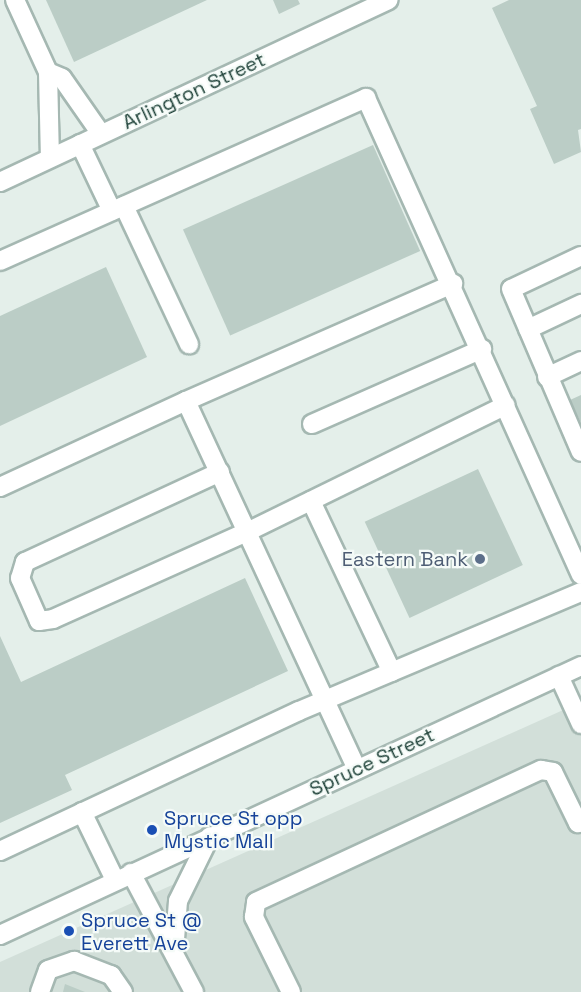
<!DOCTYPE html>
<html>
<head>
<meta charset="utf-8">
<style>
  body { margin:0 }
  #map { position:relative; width:581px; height:992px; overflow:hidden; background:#e4efea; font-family:"Space Grotesk",sans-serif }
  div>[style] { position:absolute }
  .built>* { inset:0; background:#d2dfd9 }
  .building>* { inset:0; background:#bbcdc6; transform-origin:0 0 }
  .roads { filter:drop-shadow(2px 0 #a5b8b2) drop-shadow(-2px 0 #a5b8b2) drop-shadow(0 2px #a5b8b2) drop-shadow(0 -2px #a5b8b2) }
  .minor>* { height:18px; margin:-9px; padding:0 9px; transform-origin:9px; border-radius:9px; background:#fff }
  .dots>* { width:16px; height:16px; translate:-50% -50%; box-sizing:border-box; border:3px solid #f5fbf8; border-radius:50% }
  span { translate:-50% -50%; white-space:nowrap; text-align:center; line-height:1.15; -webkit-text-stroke:4.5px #f5fbf8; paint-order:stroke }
  .street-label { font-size:20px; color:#20433a }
  .service-label { font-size:20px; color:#4e5e75 }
  .right { translate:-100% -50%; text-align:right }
  .transit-label { font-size:20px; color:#164399 }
  .left { translate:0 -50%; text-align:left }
</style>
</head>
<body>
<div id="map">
  <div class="built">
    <div style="clip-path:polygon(581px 702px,581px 992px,0 992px,0 962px)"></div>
  </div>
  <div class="building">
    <div style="clip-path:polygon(46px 0,207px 0,74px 62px)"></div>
    <div style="clip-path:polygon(273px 0,298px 0,300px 4px,279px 14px)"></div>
    <div style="clip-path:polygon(509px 0,581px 0,581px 129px,578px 130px,581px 152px,554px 164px,530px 109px,537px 106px,492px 8px)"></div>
    <div style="left:373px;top:145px;width:116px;height:208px;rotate:66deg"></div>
    <div style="clip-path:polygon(106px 267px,147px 357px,0 426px,0 316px)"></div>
    <div style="clip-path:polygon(581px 395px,581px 423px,570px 400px)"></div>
    <div style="left:478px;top:469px;width:106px;height:125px;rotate:65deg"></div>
    <div style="clip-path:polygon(245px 578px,288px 671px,65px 775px,72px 790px,0 823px,0 636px,21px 682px)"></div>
    <div style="clip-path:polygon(65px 984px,85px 992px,63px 992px)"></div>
  </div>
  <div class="roads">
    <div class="minor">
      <div style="left:15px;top:0;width:79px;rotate:65.4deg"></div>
      <div style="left:48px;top:72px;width:86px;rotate:88.7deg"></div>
      <div style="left:48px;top:72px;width:15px;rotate:23deg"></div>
      <div style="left:62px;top:78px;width:68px;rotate:55.1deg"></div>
      <div style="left:80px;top:144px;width:74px;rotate:64.5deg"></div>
      <div style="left:0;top:182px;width:429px;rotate:-25.1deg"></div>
      <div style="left:124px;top:206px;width:153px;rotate:64.8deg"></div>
      <div style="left:581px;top:256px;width:77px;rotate:154.8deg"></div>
      <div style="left:511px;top:289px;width:177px;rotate:66.8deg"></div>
      <div style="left:0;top:261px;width:401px;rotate:-24deg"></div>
      <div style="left:366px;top:98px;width:523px;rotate:65.74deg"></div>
      <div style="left:528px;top:329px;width:59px;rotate:-25.3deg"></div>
      <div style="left:547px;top:377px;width:38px;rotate:-25deg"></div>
      <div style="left:186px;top:401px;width:292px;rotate:-23.7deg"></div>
      <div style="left:312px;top:424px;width:186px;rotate:-23.8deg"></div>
      <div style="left:220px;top:472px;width:215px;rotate:155.2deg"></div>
      <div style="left:25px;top:562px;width:17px;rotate:107deg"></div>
      <div style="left:20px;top:578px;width:47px;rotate:66.2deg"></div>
      <div style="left:39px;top:621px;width:14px;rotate:-8deg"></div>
      <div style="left:53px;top:619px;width:213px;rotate:-24.2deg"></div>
      <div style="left:247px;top:532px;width:288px;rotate:-26.1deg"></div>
      <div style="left:0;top:487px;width:205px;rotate:-24.8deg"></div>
      <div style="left:186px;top:401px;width:406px;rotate:65.1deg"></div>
      <div style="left:311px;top:501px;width:189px;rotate:64.7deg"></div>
      <div style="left:559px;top:676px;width:53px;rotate:65.4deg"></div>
      <div style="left:82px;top:812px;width:76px;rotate:64.1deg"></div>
      <div style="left:0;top:851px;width:330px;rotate:-25.1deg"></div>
      <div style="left:299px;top:711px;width:306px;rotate:-22.9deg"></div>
      <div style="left:131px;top:873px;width:135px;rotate:62.1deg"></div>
      <div style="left:0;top:935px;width:640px;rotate:-24.84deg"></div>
      <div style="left:174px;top:952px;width:51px;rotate:-85.5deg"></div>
      <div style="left:178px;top:901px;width:72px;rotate:-63.8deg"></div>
      <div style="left:40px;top:992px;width:23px;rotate:-70deg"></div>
      <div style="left:48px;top:970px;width:28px;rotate:-19deg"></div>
      <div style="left:74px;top:961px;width:40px;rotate:21deg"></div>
      <div style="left:111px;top:975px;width:21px;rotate:55deg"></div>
      <div style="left:291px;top:992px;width:84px;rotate:-116.3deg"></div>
      <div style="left:254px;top:917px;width:15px;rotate:-82deg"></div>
      <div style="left:256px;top:902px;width:314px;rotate:-24.9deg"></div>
      <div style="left:541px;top:770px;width:12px;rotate:9deg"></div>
      <div style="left:553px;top:772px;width:57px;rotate:63.9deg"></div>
      <div style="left:578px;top:823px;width:3px;rotate:-18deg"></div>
    </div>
  </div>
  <div class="dots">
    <div style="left:480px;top:559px;background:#5c6f8a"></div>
    <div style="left:152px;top:830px;background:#1a4fb4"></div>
    <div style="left:69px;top:931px;background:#1a4fb4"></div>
  </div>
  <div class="street-label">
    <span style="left:194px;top:91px;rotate:-25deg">Arlington Street</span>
    <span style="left:372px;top:762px;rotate:-25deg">Spruce Street</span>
  </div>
  <div class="service-label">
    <span class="right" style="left:468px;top:559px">Eastern Bank</span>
  </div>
  <div class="transit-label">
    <span class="left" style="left:164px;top:830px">Spruce St opp<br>Mystic Mall</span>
    <span class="left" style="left:81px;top:932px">Spruce St @<br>Everett Ave</span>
  </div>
</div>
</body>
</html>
